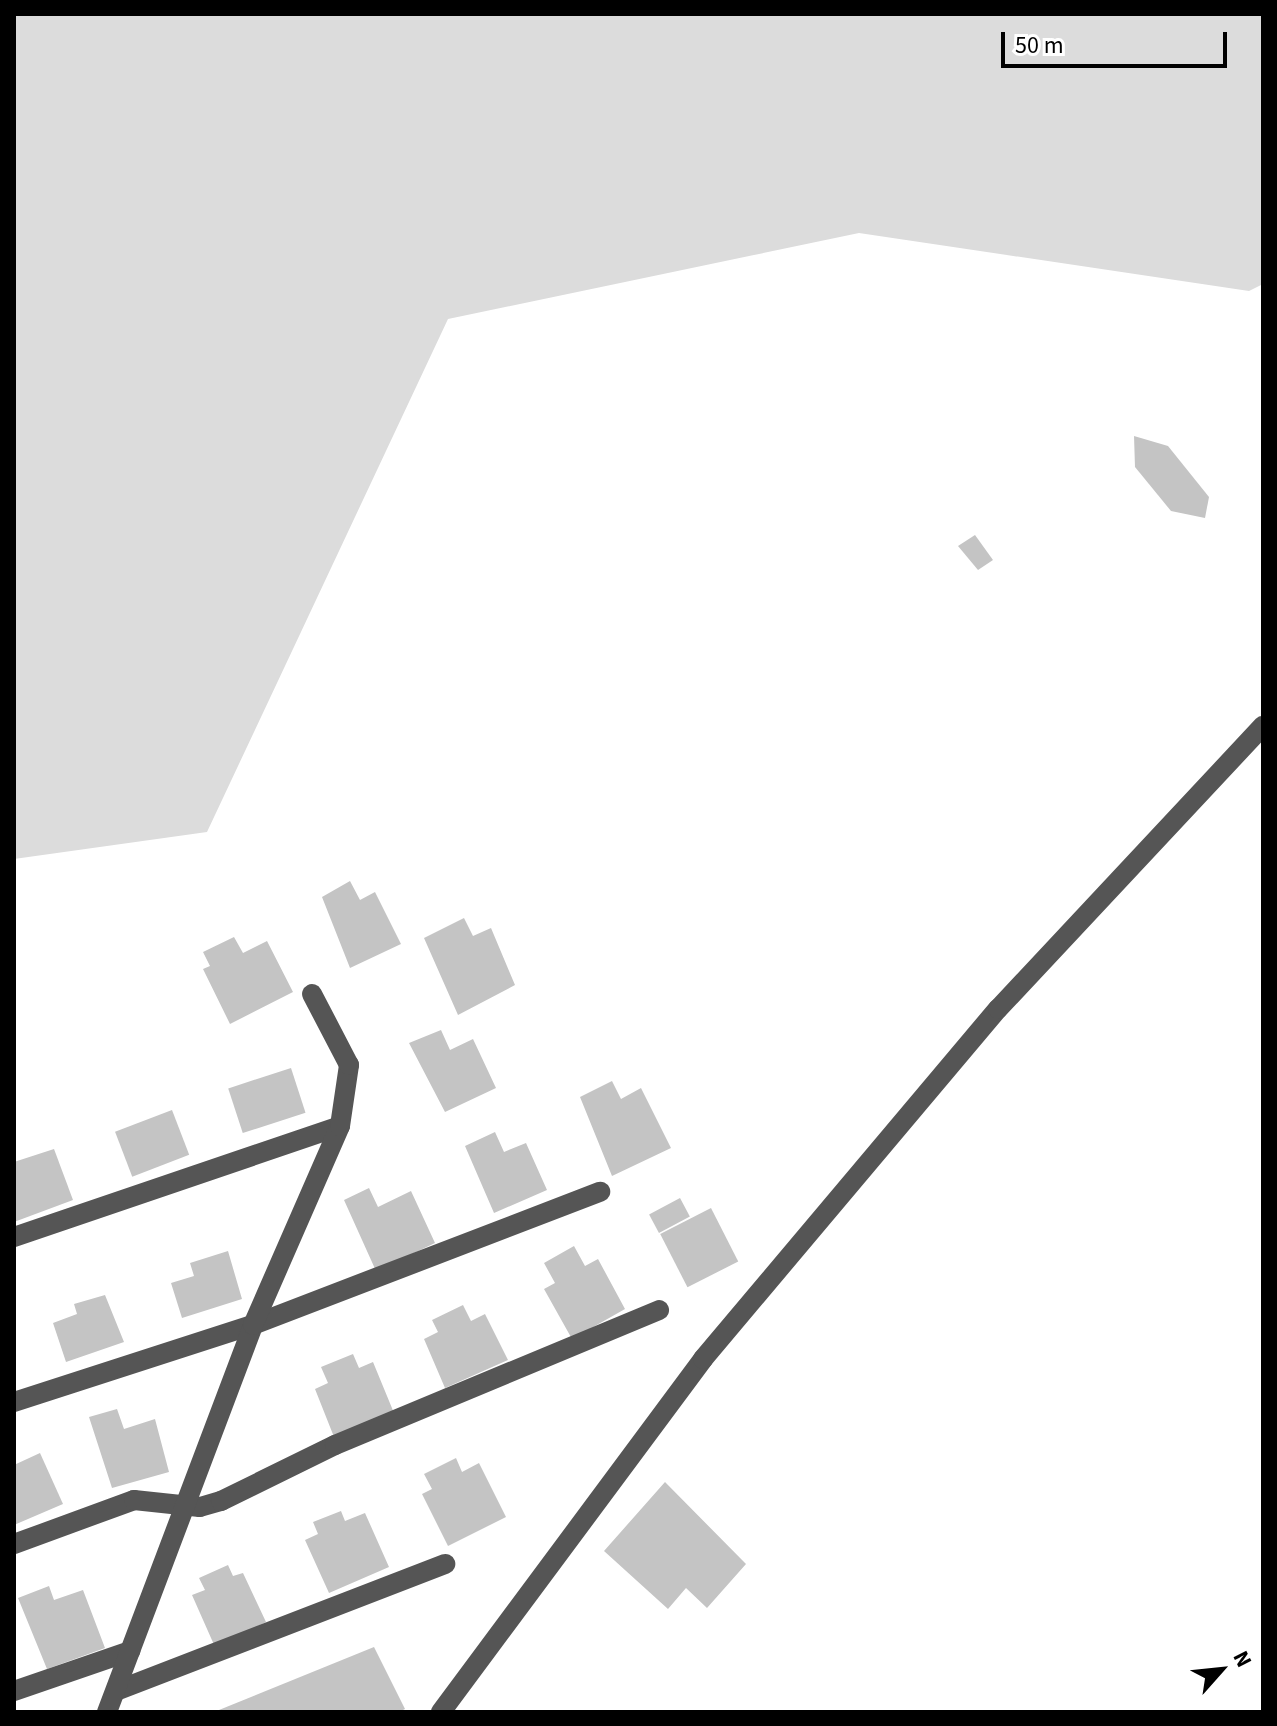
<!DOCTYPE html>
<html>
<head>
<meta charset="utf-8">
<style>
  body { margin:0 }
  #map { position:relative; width:1277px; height:1726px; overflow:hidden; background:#fff; font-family:"Source Sans 3",sans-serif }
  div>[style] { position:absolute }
  .green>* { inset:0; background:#dcdcdc }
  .building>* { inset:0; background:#c4c4c4; transform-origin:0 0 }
  .minor>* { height:20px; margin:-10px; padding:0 10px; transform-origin:10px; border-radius:10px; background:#555 }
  span { translate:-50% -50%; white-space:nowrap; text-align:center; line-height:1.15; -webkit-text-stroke:7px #fff; paint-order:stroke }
  .frame { position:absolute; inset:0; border:16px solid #000; pointer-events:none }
  .north { position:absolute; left:1181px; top:1630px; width:80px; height:80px; -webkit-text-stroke:6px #fff; paint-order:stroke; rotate:63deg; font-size:22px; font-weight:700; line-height:32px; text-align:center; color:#000 }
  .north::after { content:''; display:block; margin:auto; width:28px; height:36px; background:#000; clip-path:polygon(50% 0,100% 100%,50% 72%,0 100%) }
  .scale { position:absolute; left:1001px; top:32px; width:226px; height:36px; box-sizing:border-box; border:4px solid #000; border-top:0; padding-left:10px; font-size:24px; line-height:28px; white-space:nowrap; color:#000; -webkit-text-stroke:6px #fff; paint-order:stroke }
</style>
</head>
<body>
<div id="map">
  <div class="green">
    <div style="clip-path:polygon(14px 14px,1263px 14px,1263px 284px,1249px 291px,859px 233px,448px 319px,207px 832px,14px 859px)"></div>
  </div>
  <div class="building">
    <div style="clip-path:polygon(1134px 436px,1168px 446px,1209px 497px,1205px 518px,1171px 511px,1135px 467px)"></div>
    <div style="clip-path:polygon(975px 535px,993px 560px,978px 570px,958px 546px)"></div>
    <div style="clip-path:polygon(350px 881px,360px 900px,375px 892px,401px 944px,350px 968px,322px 897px)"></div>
    <div style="clip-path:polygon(464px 918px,473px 936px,491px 928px,515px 985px,458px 1015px,424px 938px)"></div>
    <div style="clip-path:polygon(234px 937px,243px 953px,267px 941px,293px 992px,230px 1024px,203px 969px,210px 966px,203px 952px)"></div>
    <div style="clip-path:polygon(441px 1030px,450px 1050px,473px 1039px,496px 1088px,445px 1112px,409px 1043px)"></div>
    <div style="left:291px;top:1068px;width:47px;height:66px;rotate:72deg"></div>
    <div style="clip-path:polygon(612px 1081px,621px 1099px,641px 1088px,671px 1148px,612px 1176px,580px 1097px)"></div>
    <div style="left:172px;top:1110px;width:48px;height:61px;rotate:69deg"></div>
    <div style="clip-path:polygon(495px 1132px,504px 1152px,526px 1143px,547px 1190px,494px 1213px,465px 1146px)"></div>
    <div style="clip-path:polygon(54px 1149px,73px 1200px,14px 1222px,14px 1162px)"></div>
    <div style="clip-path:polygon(369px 1188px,378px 1207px,411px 1191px,435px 1243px,376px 1271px,344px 1200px)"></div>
    <div style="left:680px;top:1198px;width:21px;height:35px;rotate:62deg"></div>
    <div style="left:711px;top:1208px;width:60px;height:57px;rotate:63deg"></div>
    <div style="clip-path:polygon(574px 1246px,585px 1266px,598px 1259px,625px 1309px,572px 1339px,544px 1289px,555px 1283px,544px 1263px)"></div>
    <div style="clip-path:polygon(228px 1251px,242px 1299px,182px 1318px,171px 1283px,194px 1276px,190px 1263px)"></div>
    <div style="clip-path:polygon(105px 1295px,124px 1342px,66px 1362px,53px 1323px,77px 1314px,74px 1304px)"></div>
    <div style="clip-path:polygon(463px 1305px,471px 1321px,485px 1314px,508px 1360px,445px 1388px,424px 1339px,438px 1332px,432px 1320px)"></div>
    <div style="clip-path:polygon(353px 1354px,359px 1368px,373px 1362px,394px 1413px,334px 1437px,315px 1389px,328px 1383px,321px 1367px)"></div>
    <div style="clip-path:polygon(117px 1409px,124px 1429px,155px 1419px,169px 1472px,112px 1488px,89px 1417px)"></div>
    <div style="clip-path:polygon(40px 1453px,63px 1504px,14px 1525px,14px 1465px)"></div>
    <div style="clip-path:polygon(456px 1458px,462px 1472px,479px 1463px,506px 1517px,448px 1546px,422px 1494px,432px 1489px,424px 1474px)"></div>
    <div style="clip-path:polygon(665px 1482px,746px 1564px,707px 1608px,686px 1588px,668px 1609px,604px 1551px)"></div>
    <div style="clip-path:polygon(341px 1511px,345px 1521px,365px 1513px,389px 1567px,329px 1593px,305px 1540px,318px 1534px,313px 1522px)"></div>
    <div style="clip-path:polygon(228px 1565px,233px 1576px,243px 1573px,266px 1622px,215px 1647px,192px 1595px,205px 1590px,199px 1578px)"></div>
    <div style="clip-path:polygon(49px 1586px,54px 1600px,83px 1590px,105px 1648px,47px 1669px,18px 1598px)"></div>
    <div style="clip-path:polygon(374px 1647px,405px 1709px,399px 1712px,214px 1712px)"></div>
  </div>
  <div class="minor">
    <div style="left:14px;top:1237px;width:344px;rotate:-18.8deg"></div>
    <div style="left:14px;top:1402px;width:251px;rotate:-17.9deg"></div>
    <div style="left:253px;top:1325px;width:372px;rotate:-21deg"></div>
    <div style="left:14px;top:1544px;width:128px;rotate:-20.1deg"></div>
    <div style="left:134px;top:1500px;width:66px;rotate:6.1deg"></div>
    <div style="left:200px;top:1507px;width:22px;rotate:-16deg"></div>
    <div style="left:221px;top:1501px;width:127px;rotate:-26.2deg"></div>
    <div style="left:335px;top:1445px;width:351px;rotate:-22.6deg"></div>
    <div style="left:14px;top:1691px;width:123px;rotate:-19deg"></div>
    <div style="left:116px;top:1691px;width:353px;rotate:-21.1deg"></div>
    <div style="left:107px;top:1712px;width:414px;rotate:-69.3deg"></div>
    <div style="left:253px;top:1325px;width:217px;rotate:-66.4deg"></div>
    <div style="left:340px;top:1126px;width:62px;rotate:-81.6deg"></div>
    <div style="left:349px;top:1065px;width:80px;rotate:-117.5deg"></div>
    <div style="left:441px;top:1712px;width:440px;rotate:-53.4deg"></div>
    <div style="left:703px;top:1359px;width:458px;rotate:-49.9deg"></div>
    <div style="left:998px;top:1009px;width:388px;rotate:-46.9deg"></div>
  </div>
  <div class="frame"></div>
  <div class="north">N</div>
  <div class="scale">50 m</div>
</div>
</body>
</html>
